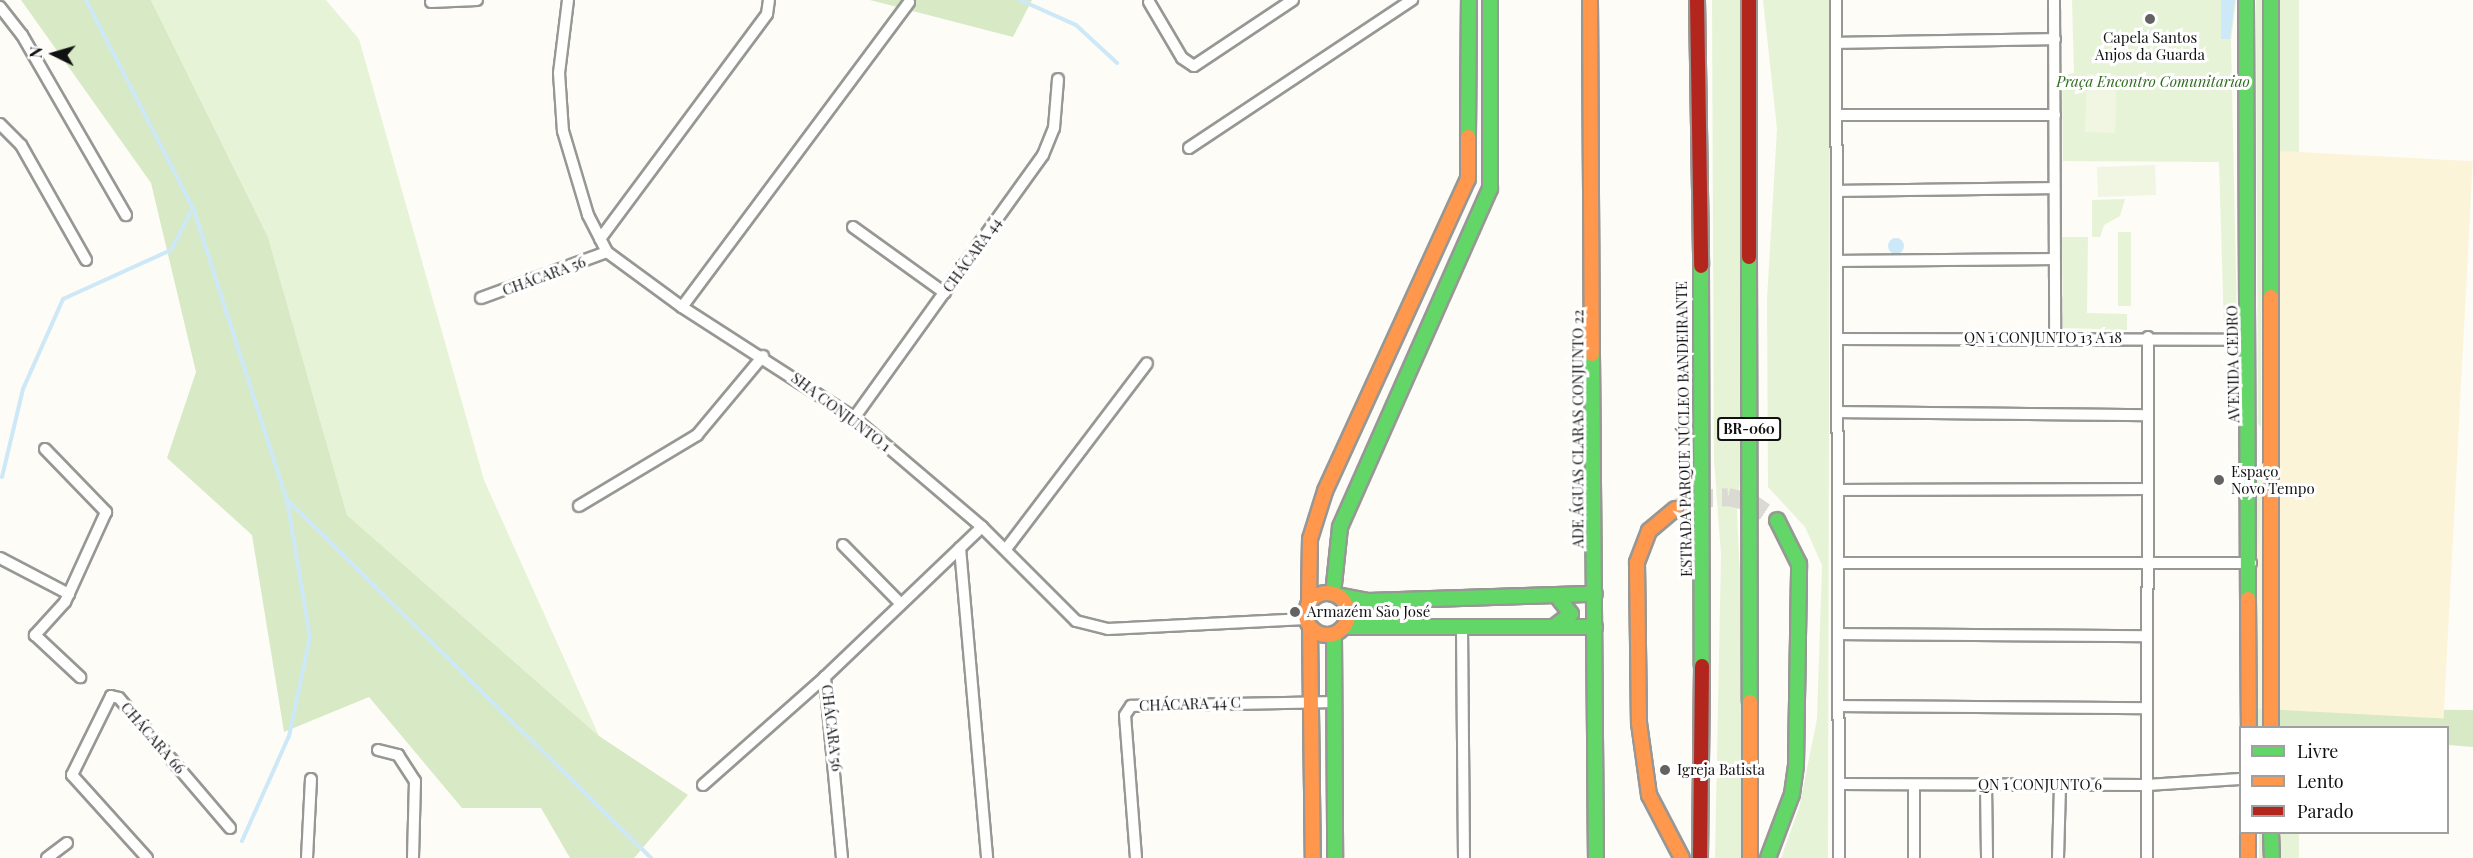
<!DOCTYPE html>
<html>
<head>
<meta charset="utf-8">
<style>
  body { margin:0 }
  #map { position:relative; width:2473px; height:858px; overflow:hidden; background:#fdfcf7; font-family:"Playfair Display",serif }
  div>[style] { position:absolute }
  .green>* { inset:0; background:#e7f3d7; transform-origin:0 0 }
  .forest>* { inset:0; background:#d8eac5 }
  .sand>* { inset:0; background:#fcf4d9; transform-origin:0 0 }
  .pitch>* { inset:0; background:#f0f6e1; transform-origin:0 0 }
  .water>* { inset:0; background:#cde8f7 }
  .round { border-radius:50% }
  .stream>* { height:4px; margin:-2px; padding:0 2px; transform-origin:2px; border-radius:2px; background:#cde8f7 }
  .highway-tunnel>* { height:18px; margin-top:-9px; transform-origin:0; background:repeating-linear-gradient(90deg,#dad9d4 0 18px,transparent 0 27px) }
  .roads { filter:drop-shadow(2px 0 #979795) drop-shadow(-2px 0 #979795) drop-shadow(0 2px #979795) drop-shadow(0 -2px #979795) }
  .street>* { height:10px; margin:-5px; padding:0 5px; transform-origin:5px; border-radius:5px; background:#fffffe }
  .fast>* { height:14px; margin:-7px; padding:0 7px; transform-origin:7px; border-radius:7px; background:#63d668 }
  .slow>* { height:14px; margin:-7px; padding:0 7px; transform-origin:7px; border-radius:7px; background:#ff974d }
  .slow>.ring { margin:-7px; padding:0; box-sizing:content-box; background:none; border:14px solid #ff974d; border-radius:50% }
  .jam>* { height:14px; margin:-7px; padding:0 7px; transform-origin:7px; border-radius:7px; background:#b3261e }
  .dots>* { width:16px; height:16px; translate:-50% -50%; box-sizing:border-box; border:3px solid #fff; border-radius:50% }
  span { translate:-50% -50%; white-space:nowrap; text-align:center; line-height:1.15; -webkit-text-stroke:6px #fff; paint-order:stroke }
  .shield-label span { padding:2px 4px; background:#fff; border:2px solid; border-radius:4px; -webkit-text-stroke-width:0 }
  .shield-label { font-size:14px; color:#111; font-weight:700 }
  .poi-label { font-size:15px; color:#111 }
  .left { translate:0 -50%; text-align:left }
  .park-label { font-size:15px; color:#2f6b1f; font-style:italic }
  .street-label { font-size:15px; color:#111 }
  .legend { position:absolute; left:2239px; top:726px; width:210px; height:108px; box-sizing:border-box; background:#fff; border:2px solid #a0a0a0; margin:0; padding:8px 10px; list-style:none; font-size:18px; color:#111 }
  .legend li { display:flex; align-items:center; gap:12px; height:30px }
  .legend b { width:30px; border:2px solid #a0a0a0 }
  .north { position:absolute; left:24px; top:24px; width:60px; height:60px; -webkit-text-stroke:4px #fff; paint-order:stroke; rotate:275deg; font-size:16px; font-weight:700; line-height:24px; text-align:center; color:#111 }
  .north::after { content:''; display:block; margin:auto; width:21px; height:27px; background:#111; clip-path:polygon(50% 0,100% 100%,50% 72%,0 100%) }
</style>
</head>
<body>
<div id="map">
  <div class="green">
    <div style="clip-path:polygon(151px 0,326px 0,359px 39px,484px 480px,599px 736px,347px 515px,268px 237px)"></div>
    <div style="clip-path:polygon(1712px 0,1741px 0,1742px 459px,1737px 512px,1745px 676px,1745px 858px,1715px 858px,1721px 555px,1714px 460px)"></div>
    <div style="clip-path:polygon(1763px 0,1830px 0,1828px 858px,1781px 858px,1799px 808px,1817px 719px,1822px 565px,1805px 527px,1768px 487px,1767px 299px,1777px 129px)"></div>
    <div style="clip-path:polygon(2072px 0,2236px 0,2231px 41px,2237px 320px,2229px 328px,2224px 329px,2219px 162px,2063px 161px,2062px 76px,2074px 73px)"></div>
    <div style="clip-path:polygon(2256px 0,2263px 0,2261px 427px,2258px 424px)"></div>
    <div style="left:2279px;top:0;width:20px;height:709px"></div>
    <div style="clip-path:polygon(2125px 199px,2120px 216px,2104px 225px,2100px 237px,2092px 237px,2092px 200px)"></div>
    <div style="left:2118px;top:232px;width:13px;height:74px"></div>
    <div style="clip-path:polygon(2062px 237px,2088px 237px,2087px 313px,2127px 314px,2127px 330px,2063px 328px)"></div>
    <div style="clip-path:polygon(2262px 460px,2264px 463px,2266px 728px,2258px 727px,2257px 479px)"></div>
    <div style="left:2259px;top:833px;width:7px;height:25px"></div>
    <div style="left:2278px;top:833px;width:21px;height:25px"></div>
  </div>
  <div class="forest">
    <div style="clip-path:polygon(21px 0,151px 0,268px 237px,347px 515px,599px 736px,688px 795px,634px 858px,570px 858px,541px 808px,462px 808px,369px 697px,284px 732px,252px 535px,167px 458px,196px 372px,151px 183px)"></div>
    <div style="clip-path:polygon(870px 0,1032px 0,1013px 37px)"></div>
    <div style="clip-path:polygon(2280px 709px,2473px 710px,2473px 747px,2448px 745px,2448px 728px,2279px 728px)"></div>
  </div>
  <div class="sand">
    <div style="left:2279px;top:151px;width:194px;height:558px;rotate:3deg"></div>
  </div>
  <div class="pitch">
    <div style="left:2087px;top:74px;width:30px;height:58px;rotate:2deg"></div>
    <div style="left:2155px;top:165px;width:30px;height:58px;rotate:88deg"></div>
  </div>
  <div class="water">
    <div style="clip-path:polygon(2221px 0,2235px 0,2230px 39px,2221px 39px)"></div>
    <div class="round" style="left:1888px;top:238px;width:16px;height:16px"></div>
  </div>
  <div class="stream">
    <div style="left:86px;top:0;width:234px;rotate:62.8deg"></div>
    <div style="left:193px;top:208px;width:307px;rotate:72.2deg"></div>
    <div style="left:287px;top:500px;width:511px;rotate:44.52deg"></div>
    <div style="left:1020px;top:0;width:61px;rotate:24.1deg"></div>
    <div style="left:1076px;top:25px;width:56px;rotate:42.8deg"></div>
    <div style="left:2px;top:477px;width:90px;rotate:-76.6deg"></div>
    <div style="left:23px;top:389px;width:98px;rotate:-66deg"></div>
    <div style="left:63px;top:299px;width:119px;rotate:-24.4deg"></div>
    <div style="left:171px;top:250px;width:47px;rotate:-62.4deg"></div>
    <div style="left:242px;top:841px;width:115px;rotate:-65.9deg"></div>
    <div style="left:289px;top:736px;width:101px;rotate:-78deg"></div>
    <div style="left:310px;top:637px;width:139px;rotate:-99.5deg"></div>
  </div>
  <div class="highway-tunnel">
    <div style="left:1675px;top:509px;width:22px;rotate:-27deg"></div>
    <div style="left:1695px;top:499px;width:33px;rotate:-3deg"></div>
    <div style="left:1728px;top:497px;width:23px;rotate:13deg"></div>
    <div style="left:1750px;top:502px;width:32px;rotate:34deg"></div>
  </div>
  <div class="roads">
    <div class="street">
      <div style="left:568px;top:0;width:74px;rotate:97deg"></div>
      <div style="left:559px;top:73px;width:58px;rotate:86.1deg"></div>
      <div style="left:563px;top:131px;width:88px;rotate:73.4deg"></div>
      <div style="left:588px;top:215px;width:42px;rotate:62.8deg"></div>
      <div style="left:607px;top:252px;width:93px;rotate:36.3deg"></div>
      <div style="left:682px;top:307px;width:205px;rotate:32.8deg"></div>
      <div style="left:854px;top:418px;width:168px;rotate:40.4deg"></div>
      <div style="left:982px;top:527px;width:133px;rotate:45deg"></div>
      <div style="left:1076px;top:621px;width:33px;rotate:14deg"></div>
      <div style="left:1108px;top:629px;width:198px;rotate:-2.9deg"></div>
      <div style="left:1836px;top:0;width:858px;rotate:89.8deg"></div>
      <div style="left:2054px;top:0;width:338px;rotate:89.8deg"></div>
      <div style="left:431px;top:2px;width:46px;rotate:-2.5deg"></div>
      <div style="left:1149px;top:2px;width:65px;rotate:59.5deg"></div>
      <div style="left:1182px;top:58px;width:14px;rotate:34deg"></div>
      <div style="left:1194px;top:66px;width:119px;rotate:-33.7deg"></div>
      <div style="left:0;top:7px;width:36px;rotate:52deg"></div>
      <div style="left:22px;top:35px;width:208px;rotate:60deg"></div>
      <div style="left:1836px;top:43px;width:219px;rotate:-1deg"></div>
      <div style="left:1836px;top:115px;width:219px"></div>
      <div style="left:0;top:124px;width:30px;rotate:45deg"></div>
      <div style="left:21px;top:145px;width:132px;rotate:60.5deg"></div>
      <div style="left:1189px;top:148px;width:268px;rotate:-33.6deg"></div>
      <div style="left:1837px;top:191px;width:217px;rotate:-0.8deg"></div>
      <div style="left:853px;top:227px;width:113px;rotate:35.7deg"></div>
      <div style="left:600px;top:239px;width:280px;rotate:-53.4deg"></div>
      <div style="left:767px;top:14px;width:14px;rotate:-82deg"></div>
      <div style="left:1837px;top:261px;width:217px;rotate:-0.5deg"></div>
      <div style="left:481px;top:298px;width:134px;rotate:-20.1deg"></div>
      <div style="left:682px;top:307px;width:380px;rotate:-53.3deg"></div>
      <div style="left:1838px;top:339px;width:411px;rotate:0.1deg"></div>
      <div style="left:1837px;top:412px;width:309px;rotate:0.6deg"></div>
      <div style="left:854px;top:418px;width:324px;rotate:-54.3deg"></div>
      <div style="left:1043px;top:155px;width:29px;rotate:-68deg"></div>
      <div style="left:1054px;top:128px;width:49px;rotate:-85.3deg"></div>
      <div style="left:45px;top:449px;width:88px;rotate:45.9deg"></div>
      <div style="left:106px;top:512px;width:99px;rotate:114.5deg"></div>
      <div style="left:65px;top:602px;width:45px;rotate:132.3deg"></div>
      <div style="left:35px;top:635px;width:62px;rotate:43deg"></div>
      <div style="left:1838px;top:490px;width:307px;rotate:-0.2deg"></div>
      <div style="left:579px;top:506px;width:138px;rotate:-31deg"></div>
      <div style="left:697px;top:435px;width:103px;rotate:-50.1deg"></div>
      <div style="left:843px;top:545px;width:81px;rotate:45.5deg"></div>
      <div style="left:960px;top:548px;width:311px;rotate:85deg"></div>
      <div style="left:1006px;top:549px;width:233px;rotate:-52.8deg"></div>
      <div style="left:0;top:558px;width:78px;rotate:27.6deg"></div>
      <div style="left:1838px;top:563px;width:413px"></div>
      <div style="left:1462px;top:628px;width:230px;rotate:89.5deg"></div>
      <div style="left:1838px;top:634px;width:308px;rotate:0.4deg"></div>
      <div style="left:1839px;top:706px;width:308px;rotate:0.4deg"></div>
      <div style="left:378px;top:750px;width:21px;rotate:14deg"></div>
      <div style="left:398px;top:755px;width:31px;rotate:57deg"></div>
      <div style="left:415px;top:781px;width:77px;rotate:91.5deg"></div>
      <div style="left:1839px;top:784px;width:308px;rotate:0.2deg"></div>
      <div style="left:2147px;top:785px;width:93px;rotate:-3.7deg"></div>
      <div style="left:703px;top:785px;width:163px;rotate:-41.5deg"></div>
      <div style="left:1986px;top:785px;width:73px;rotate:89.2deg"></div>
      <div style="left:47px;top:858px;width:25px;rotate:-37deg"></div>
      <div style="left:147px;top:858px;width:112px;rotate:-132.1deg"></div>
      <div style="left:72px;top:775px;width:88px;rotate:-63.7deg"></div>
      <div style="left:111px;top:696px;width:8px;rotate:14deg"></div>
      <div style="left:119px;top:698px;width:171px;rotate:49.5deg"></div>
      <div style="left:307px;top:858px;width:79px;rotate:-87.1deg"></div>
      <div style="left:842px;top:858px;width:182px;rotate:-95.4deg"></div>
      <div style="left:825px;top:677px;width:217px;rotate:-43.7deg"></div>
      <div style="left:1136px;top:858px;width:143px;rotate:-94.4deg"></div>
      <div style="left:1125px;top:715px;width:11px;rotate:-56deg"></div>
      <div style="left:1131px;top:706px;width:201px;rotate:-1.1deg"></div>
      <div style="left:1914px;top:858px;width:73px;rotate:-90deg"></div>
      <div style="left:2058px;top:858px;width:73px;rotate:-88.4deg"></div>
      <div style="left:2147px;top:858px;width:521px;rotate:-89.89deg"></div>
    </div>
    <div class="fast">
      <div style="left:2246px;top:0;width:599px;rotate:89.81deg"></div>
      <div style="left:2271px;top:0;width:297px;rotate:90deg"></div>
      <div style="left:1468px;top:137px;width:137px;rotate:-89.6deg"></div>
      <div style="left:1749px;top:257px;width:445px;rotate:89.9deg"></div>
      <div style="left:1701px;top:266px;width:400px;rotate:89.9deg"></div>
      <div style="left:1592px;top:354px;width:504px;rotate:89.55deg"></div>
      <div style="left:1333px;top:594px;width:67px;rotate:-84deg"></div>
      <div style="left:1340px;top:527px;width:370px;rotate:-66.1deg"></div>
      <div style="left:1490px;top:189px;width:189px;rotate:-90deg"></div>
      <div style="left:1337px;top:595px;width:32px;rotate:11deg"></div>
      <div style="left:1368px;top:601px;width:227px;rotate:-1.8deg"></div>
      <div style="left:1555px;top:626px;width:20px;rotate:-37deg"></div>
      <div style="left:1571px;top:614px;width:23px;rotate:-128deg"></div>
      <div style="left:1344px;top:627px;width:251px"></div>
      <div style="left:1334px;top:635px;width:223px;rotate:89.7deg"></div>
      <div style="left:2271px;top:832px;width:26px;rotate:88deg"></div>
      <div style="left:1768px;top:858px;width:68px;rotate:-69.4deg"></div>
      <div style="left:1792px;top:794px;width:30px;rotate:-82deg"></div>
      <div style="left:1796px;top:764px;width:200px;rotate:-89.1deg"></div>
      <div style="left:1799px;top:564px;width:49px;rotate:-116.6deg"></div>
    </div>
    <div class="slow">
      <div style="left:1590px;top:0;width:354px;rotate:89.7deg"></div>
      <div style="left:2271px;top:297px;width:431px;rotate:90deg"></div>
      <div style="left:1675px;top:509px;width:34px;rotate:140deg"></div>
      <div style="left:1649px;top:531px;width:34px;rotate:111deg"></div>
      <div style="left:1637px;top:563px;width:160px;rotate:89.3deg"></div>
      <div style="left:1639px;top:723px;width:73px;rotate:82.1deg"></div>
      <div style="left:1649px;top:795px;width:71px;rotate:62.4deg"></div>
      <div class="ring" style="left:1306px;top:593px;width:28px;height:28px"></div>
      <div style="left:2248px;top:599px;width:129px;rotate:89.6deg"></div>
      <div style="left:1309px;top:602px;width:63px;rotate:-89.1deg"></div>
      <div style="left:1310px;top:539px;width:50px;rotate:-72.6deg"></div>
      <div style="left:1325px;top:491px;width:343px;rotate:-65.4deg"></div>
      <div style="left:1468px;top:179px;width:42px;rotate:-90deg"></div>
      <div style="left:1310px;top:628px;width:230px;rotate:89.3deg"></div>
      <div style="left:1750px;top:702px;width:156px;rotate:90deg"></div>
      <div style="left:2248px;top:832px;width:26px;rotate:90deg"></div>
    </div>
    <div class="jam">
      <div style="left:1697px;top:0;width:266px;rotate:89.1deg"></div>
      <div style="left:1749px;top:0;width:257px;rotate:90deg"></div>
      <div style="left:1700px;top:858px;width:192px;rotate:-89.4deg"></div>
    </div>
  </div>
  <div class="dots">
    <div style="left:2150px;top:19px;background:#646362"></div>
    <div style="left:2219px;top:480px;background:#646362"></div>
    <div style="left:1295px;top:612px;background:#646362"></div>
    <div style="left:1665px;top:770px;background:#646362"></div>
  </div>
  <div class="shield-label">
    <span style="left:1749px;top:429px">BR-060</span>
  </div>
  <div class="poi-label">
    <span style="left:2150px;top:46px">Capela Santos<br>Anjos da Guarda</span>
    <span class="left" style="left:2231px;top:480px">Espaço<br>Novo Tempo</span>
    <span class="left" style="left:1307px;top:612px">Armazém São José</span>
    <span class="left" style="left:1677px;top:770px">Igreja Batista</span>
  </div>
  <div class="park-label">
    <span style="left:2153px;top:82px">Praça Encontro Comunitariao</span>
  </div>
  <div class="street-label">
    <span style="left:972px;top:255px;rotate:-54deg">CHÁCARA 44</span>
    <span style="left:544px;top:276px;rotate:-20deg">CHÁCARA 56</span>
    <span style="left:2043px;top:338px">QN 1 CONJUNTO 13 A 18</span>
    <span style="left:2233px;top:364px;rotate:-91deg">AVENIDA CEDRO</span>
    <span style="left:841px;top:412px;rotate:37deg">SHA CONJUNTO 1</span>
    <span style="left:1578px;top:429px;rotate:-90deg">ADE ÁGUAS CLARAS CONJUNTO 22</span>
    <span style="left:1684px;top:429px;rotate:-91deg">ESTRADA PARQUE NÚCLEO BANDEIRANTE</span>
    <span style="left:1190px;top:704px;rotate:-2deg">CHÁCARA 44 C</span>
    <span style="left:832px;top:728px;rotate:83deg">CHÁCARA 56</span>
    <span style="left:153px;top:738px;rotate:49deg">CHÁCARA 66</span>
    <span style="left:2040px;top:785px">QN 1 CONJUNTO 6</span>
  </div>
  <ul class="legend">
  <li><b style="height:8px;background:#63d668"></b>Livre</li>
  <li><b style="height:8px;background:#ff974d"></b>Lento</li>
  <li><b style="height:8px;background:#b3261e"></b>Parado</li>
  </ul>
  <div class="north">N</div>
</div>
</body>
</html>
